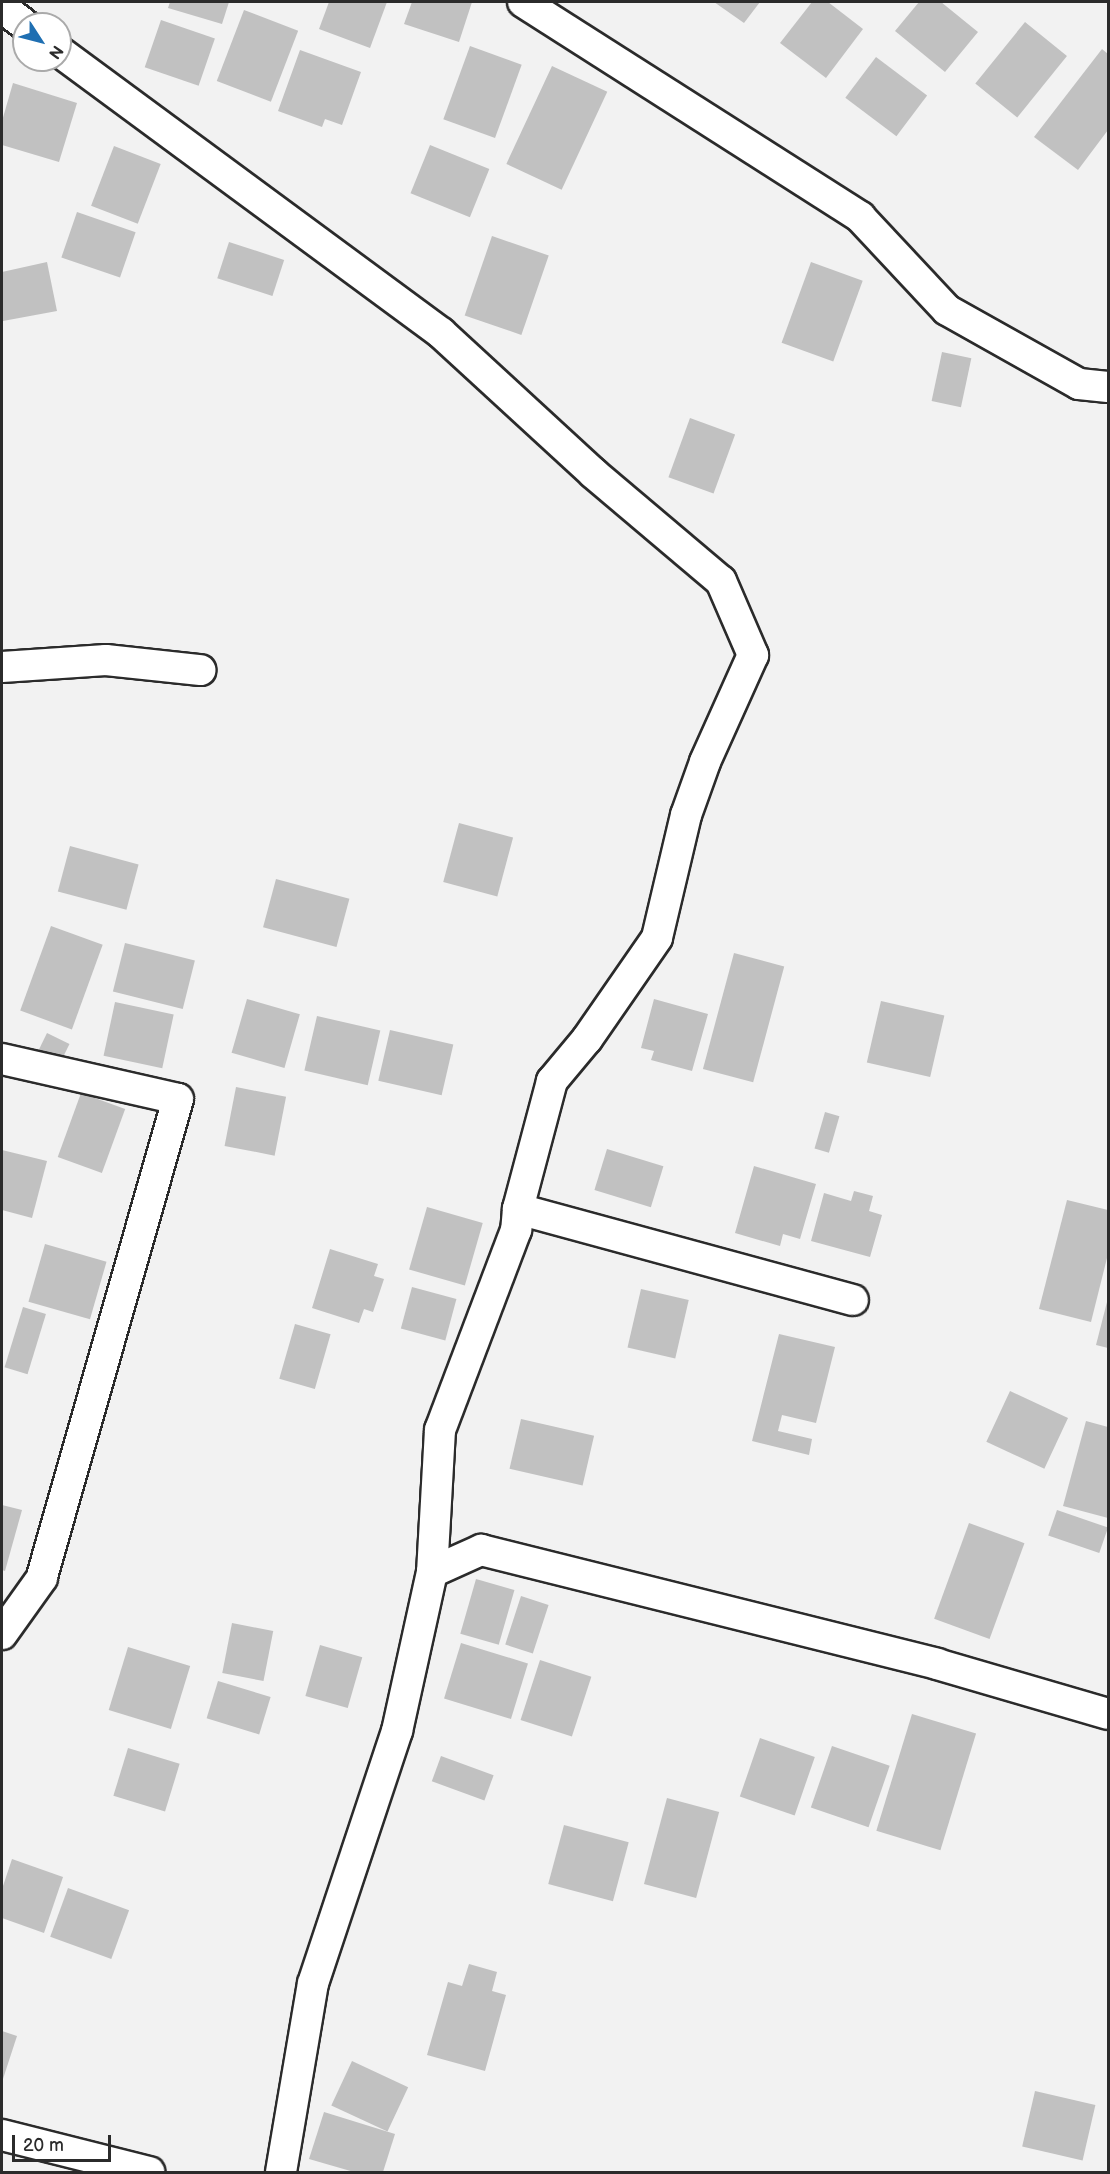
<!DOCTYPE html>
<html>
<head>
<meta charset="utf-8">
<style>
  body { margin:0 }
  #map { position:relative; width:1110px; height:2174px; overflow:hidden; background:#f2f2f2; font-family:"Balsamiq Sans",sans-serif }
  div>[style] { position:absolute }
  .building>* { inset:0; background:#c1c1c1; transform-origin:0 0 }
  .roads { filter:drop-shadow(2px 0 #2b2b2b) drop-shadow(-2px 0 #2b2b2b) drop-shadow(0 2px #2b2b2b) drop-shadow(0 -2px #2b2b2b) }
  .street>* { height:30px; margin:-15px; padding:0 15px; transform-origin:15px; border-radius:15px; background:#fff }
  span { translate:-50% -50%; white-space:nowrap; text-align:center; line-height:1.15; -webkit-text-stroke:6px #fff; paint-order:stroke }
  .frame { position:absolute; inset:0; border:3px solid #2b2b2b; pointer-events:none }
  .north { position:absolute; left:12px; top:12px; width:60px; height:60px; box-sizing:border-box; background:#fff; border:2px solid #aaa; border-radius:50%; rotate:126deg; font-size:16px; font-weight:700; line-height:24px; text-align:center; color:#2b2b2b }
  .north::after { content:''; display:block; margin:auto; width:21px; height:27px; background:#1f6fb2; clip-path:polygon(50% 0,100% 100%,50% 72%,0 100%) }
  .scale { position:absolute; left:12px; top:2135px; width:99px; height:27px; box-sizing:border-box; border:3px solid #2b2b2b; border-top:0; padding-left:8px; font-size:18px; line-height:21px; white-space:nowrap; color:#2b2b2b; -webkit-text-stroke:4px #fff; paint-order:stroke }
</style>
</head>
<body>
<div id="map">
  <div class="building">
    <div style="clip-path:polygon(170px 2px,229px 2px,222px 24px,168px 8px)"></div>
    <div style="clip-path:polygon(329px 2px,387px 2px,370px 48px,319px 29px)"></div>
    <div style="clip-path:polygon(412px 2px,472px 2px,459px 42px,404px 24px)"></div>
    <div style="clip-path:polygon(714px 2px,760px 2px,744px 23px)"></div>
    <div style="clip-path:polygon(812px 2px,828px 2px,863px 29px,826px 78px,780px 43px)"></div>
    <div style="clip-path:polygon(919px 2px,941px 2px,978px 32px,945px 72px,895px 31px)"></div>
    <div style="left:244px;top:10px;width:58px;height:76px;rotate:21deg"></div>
    <div style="left:161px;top:20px;width:57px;height:50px;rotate:19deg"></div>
    <div style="left:1025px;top:22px;width:54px;height:79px;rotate:39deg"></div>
    <div style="left:470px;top:46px;width:55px;height:78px;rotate:20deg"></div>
    <div style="clip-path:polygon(1102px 49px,1108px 54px,1108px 130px,1078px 170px,1034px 137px)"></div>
    <div style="clip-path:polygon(300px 50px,361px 72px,342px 125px,325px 119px,322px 127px,278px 111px)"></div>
    <div style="left:876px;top:57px;width:64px;height:51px;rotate:37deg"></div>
    <div style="left:552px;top:66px;width:61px;height:108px;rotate:25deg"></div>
    <div style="clip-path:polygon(13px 83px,77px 103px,59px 162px,2px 145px,2px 121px)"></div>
    <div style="left:430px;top:145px;width:64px;height:52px;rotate:22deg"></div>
    <div style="left:114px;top:146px;width:50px;height:64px;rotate:21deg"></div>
    <div style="left:77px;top:212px;width:62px;height:48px;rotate:19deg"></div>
    <div style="left:492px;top:236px;width:60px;height:84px;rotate:19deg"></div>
    <div style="left:229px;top:242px;width:58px;height:38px;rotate:18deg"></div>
    <div style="clip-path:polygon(47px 262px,57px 311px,3px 321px,2px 272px)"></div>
    <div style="left:811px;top:262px;width:55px;height:86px;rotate:20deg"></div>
    <div style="left:942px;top:352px;width:30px;height:50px;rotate:12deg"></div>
    <div style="left:690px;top:418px;width:48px;height:63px;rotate:20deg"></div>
    <div style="left:459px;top:823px;width:56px;height:61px;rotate:15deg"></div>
    <div style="left:70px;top:846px;width:71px;height:47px;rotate:15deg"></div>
    <div style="left:276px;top:879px;width:76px;height:50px;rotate:15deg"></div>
    <div style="left:51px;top:926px;width:55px;height:90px;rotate:20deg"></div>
    <div style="left:125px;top:943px;width:72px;height:50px;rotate:14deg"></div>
    <div style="left:734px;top:953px;width:52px;height:120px;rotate:15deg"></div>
    <div style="left:247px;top:999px;width:55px;height:56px;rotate:16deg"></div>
    <div style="clip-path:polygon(654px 999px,708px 1014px,692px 1071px,651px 1060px,654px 1051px,641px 1048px)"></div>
    <div style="left:881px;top:1001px;width:65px;height:63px;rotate:13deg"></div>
    <div style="left:115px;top:1002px;width:60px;height:55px;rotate:12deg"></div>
    <div style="left:317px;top:1016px;width:65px;height:56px;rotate:13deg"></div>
    <div style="left:390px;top:1030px;width:65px;height:52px;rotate:13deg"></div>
    <div style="left:47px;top:1033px;width:25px;height:20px;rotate:26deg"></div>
    <div style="left:236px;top:1087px;width:51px;height:60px;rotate:11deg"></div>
    <div style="left:81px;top:1093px;width:47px;height:68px;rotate:20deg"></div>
    <div style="left:825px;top:1112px;width:15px;height:38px;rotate:16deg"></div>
    <div style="left:607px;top:1149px;width:59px;height:43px;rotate:17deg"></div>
    <div style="clip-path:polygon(2px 1150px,47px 1161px,32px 1218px,2px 1210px)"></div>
    <div style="clip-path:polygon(754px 1166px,816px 1184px,800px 1239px,783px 1234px,780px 1246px,735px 1233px)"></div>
    <div style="clip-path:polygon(854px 1191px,873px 1196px,869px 1211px,882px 1215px,870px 1257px,811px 1241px,824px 1193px,851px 1201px)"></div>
    <div style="clip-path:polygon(1067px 1200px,1108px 1210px,1108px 1254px,1091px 1322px,1039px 1309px)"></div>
    <div style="left:427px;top:1207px;width:58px;height:65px;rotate:16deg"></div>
    <div style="left:45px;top:1244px;width:64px;height:60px;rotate:16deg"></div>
    <div style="clip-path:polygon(330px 1249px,378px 1264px,374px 1276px,384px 1279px,373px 1312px,364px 1309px,359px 1323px,312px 1308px)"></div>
    <div style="left:412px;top:1287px;width:46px;height:43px;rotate:15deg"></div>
    <div style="left:641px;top:1289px;width:49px;height:60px;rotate:13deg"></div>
    <div style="clip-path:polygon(1108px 1298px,1108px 1348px,1096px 1345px)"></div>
    <div style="left:23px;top:1307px;width:24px;height:63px;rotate:17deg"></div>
    <div style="left:295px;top:1324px;width:37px;height:57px;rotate:16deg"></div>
    <div style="clip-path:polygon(779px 1334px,835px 1347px,816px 1423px,782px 1415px,778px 1431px,812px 1439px,809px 1455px,752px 1441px)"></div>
    <div style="left:1010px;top:1391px;width:64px;height:56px;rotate:25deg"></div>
    <div style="left:521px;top:1419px;width:75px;height:51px;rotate:13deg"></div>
    <div style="clip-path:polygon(1086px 1421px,1108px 1427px,1108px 1518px,1063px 1506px)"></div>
    <div style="clip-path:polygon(2px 1505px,22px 1510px,5px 1571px,2px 1570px)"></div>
    <div style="left:1057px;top:1510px;width:54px;height:27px;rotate:19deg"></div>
    <div style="left:969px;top:1523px;width:59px;height:102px;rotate:20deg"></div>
    <div style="left:476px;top:1579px;width:40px;height:57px;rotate:16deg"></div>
    <div style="left:521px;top:1596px;width:29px;height:51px;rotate:18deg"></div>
    <div style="left:232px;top:1623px;width:42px;height:51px;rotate:11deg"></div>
    <div style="left:461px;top:1643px;width:70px;height:58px;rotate:17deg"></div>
    <div style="left:320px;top:1645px;width:44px;height:53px;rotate:16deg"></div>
    <div style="left:128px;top:1647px;width:65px;height:66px;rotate:17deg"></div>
    <div style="left:540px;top:1660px;width:54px;height:63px;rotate:18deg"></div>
    <div style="left:218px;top:1681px;width:55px;height:39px;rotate:17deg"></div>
    <div style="left:912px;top:1714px;width:67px;height:122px;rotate:17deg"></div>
    <div style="left:760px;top:1738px;width:58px;height:62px;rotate:19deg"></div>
    <div style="left:832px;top:1746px;width:61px;height:65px;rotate:19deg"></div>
    <div style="left:128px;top:1748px;width:54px;height:50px;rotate:17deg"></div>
    <div style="left:441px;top:1756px;width:56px;height:27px;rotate:20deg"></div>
    <div style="left:667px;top:1798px;width:54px;height:89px;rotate:15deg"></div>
    <div style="left:564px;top:1825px;width:67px;height:61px;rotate:15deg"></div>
    <div style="clip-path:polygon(12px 1859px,63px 1877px,44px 1933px,2px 1918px,2px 1889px)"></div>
    <div style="left:68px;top:1888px;width:65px;height:52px;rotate:20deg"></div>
    <div style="clip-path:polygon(469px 1964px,497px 1972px,492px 1991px,506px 1995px,485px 2071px,427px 2055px,448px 1982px,462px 1986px)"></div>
    <div style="clip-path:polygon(2px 2031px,17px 2036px,2px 2082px)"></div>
    <div style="left:352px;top:2061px;width:62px;height:49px;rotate:25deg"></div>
    <div style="left:1035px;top:2091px;width:62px;height:57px;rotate:13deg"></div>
    <div style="clip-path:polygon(324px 2112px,395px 2134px,383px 2172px,354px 2172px,309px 2159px)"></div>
  </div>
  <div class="roads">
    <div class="street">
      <div style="left:523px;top:2px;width:400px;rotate:32.5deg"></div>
      <div style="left:860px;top:217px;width:127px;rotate:46.9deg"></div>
      <div style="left:947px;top:310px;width:151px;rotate:29.3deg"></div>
      <div style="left:1079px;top:384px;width:29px;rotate:6deg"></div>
      <div style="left:2px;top:7px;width:28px;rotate:38deg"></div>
      <div style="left:60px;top:52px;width:473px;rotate:36.4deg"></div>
      <div style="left:441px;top:333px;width:207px;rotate:42.6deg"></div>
      <div style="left:593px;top:473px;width:167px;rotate:40.2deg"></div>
      <div style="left:721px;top:581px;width:81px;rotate:66.6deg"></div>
      <div style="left:753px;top:655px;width:117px;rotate:114.2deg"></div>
      <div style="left:705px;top:762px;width:56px;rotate:109.7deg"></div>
      <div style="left:686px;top:815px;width:126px;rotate:103.3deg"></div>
      <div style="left:657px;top:938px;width:123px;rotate:124.7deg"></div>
      <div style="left:587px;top:1039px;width:55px;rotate:129.8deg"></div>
      <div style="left:552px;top:1081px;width:132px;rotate:104.9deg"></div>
      <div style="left:518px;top:1209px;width:21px;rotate:95deg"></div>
      <div style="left:516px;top:1230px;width:214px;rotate:110.8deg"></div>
      <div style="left:440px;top:1430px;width:142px;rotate:93.2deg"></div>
      <div style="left:432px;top:1572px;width:163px;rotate:102.4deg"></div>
      <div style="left:397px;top:1731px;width:266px;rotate:108.4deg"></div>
      <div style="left:313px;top:1983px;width:192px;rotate:99.6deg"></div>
      <div style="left:2px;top:667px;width:104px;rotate:-3.9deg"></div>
      <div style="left:106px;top:660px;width:95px;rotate:6.1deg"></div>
      <div style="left:2px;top:1059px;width:180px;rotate:12.8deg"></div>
      <div style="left:178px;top:1099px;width:498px;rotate:105.9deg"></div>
      <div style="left:42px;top:1578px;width:69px;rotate:125.5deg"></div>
      <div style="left:518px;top:1209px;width:347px;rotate:15.2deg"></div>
      <div style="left:432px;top:1572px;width:54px;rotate:-24.2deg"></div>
      <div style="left:481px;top:1550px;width:470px;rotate:14deg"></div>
      <div style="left:937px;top:1664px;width:178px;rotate:16.3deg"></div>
      <div style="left:2px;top:2135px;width:152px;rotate:14.1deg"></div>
    </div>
  </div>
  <div class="frame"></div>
  <div class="north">N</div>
  <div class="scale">20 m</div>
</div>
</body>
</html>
